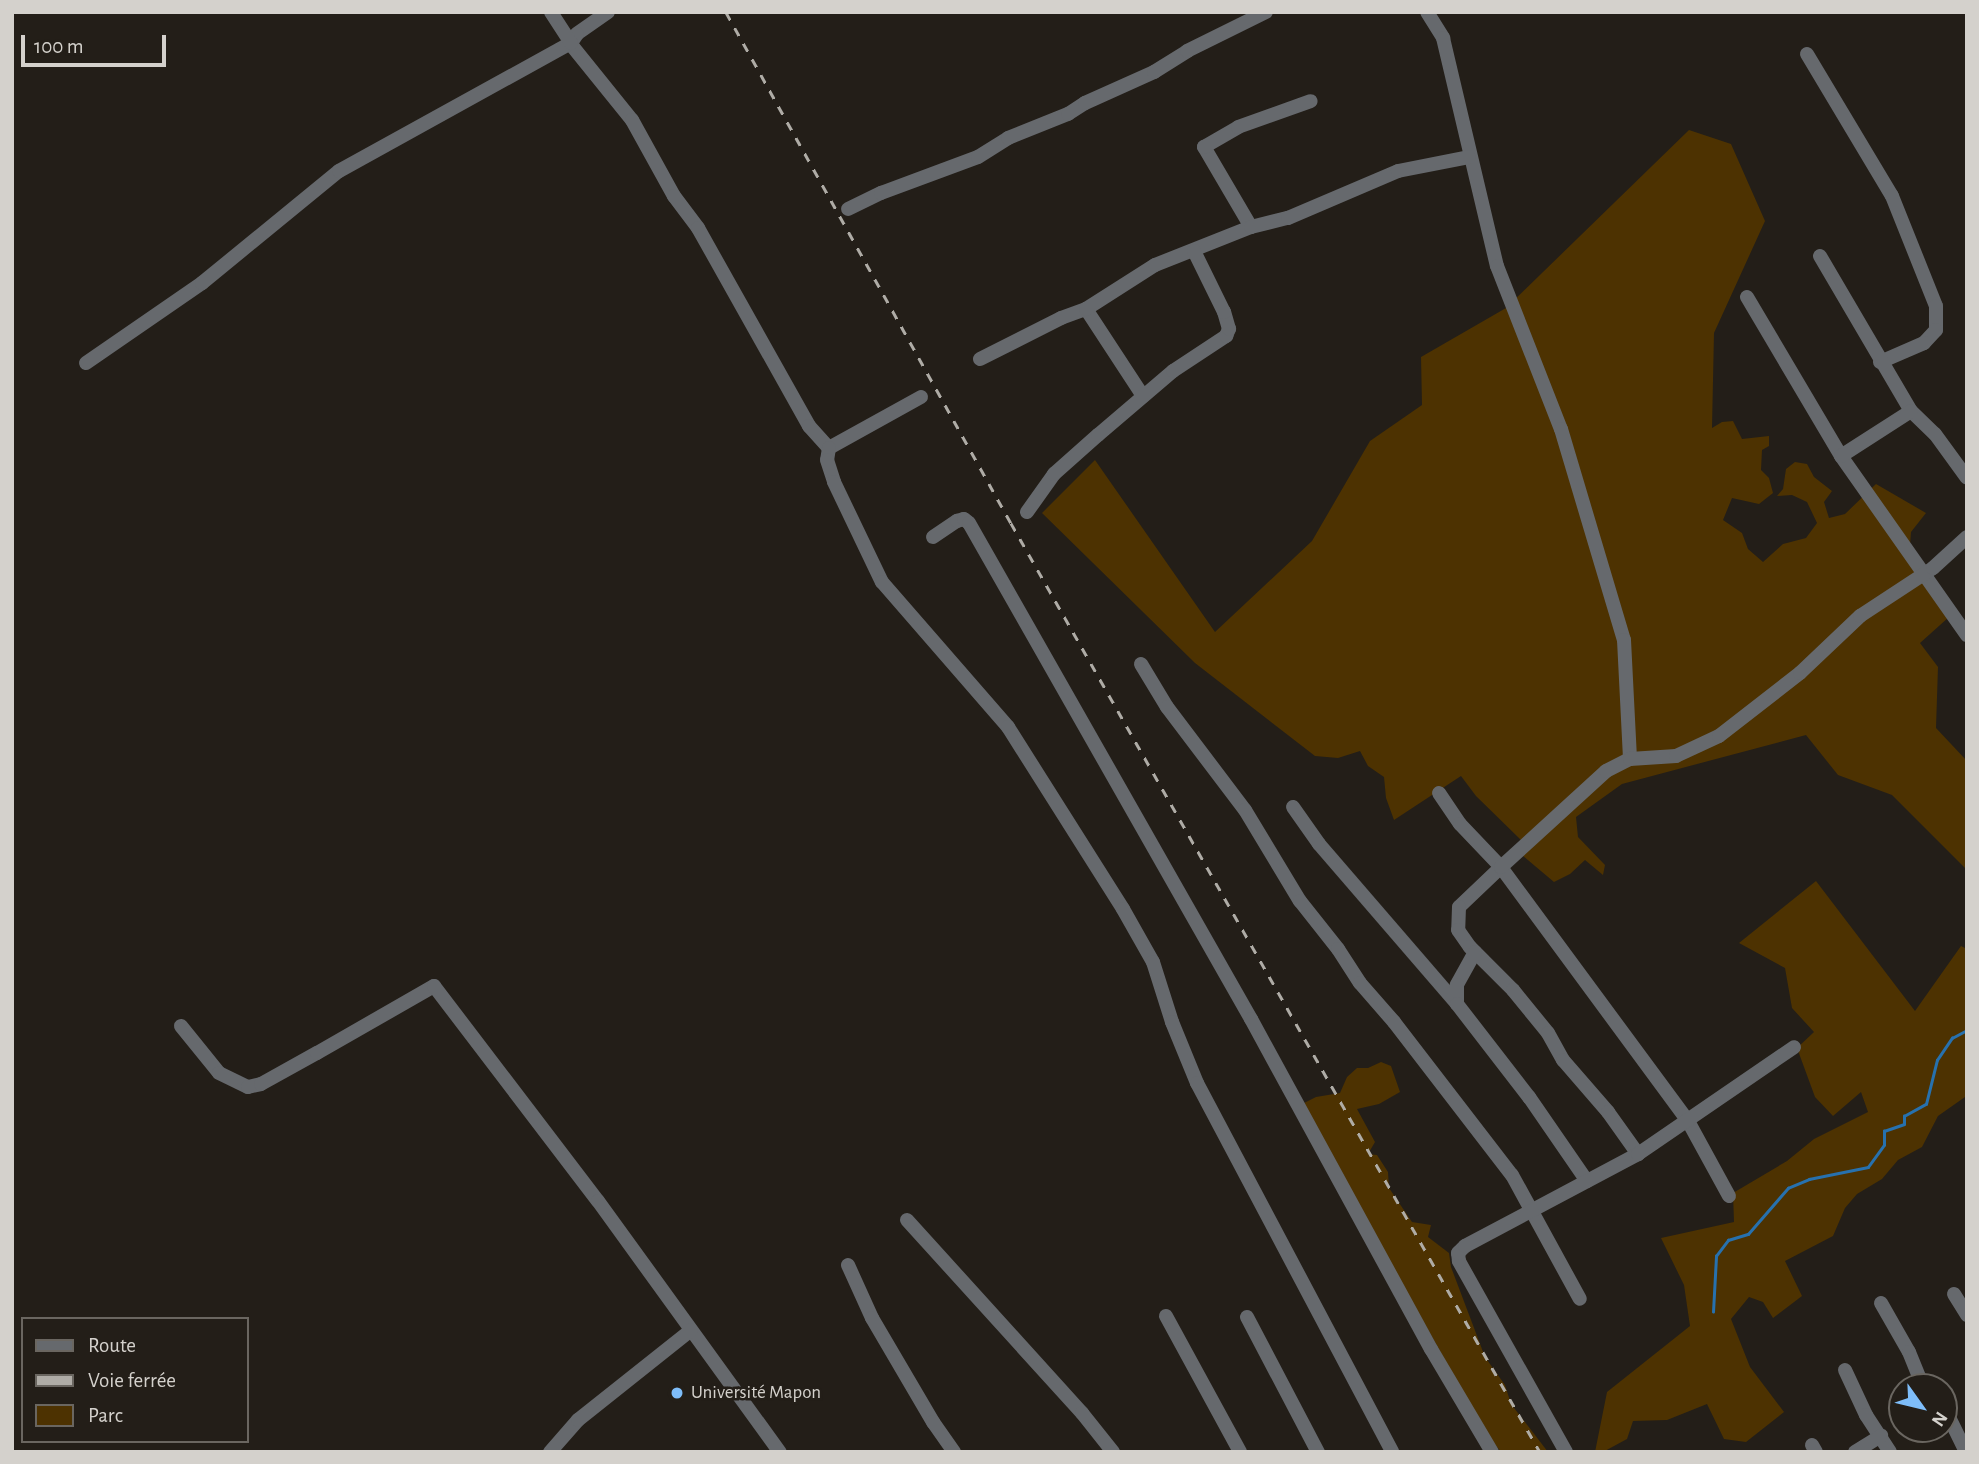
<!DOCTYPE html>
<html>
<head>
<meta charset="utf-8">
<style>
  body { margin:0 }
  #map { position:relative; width:1979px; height:1464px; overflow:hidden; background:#231e18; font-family:"Alegreya Sans",sans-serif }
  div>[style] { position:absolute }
  .green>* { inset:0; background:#4d3201 }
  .stream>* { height:2.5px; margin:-1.25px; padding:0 1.25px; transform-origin:1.25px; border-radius:1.25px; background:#2771ae }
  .minor>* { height:14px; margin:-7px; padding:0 7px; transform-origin:7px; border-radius:7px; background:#66696d }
  .rail>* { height:2.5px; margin-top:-1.25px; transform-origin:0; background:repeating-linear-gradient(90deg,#afaca6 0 9px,transparent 0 18px) }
  .dots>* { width:19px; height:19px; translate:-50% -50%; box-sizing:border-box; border:4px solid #231e18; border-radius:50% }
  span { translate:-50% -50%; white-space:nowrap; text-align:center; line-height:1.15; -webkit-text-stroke:5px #231e18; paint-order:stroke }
  .poi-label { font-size:19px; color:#d4d1cc }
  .left { translate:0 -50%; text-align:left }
  .frame { position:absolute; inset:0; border:14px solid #d4d1cc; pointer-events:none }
  .legend { position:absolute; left:21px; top:1317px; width:228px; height:126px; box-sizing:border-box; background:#231e18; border:2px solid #6a6660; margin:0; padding:9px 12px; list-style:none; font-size:21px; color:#d4d1cc }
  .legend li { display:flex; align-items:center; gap:14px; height:35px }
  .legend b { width:35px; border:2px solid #6a6660 }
  .north { position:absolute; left:1888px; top:1373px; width:70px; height:70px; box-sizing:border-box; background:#231e18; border:2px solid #6a6660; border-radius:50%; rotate:124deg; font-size:19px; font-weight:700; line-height:28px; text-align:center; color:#d4d1cc }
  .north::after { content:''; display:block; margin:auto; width:24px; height:32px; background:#7ebdf9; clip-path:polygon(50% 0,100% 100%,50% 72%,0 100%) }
  .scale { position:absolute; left:21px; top:35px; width:145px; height:32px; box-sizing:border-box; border:4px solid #d4d1cc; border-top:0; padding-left:9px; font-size:21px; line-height:24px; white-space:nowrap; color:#d4d1cc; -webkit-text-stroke:5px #231e18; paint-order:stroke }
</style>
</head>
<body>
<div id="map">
  <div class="green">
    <div style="clip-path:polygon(1689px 130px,1731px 144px,1765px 221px,1714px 333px,1712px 428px,1722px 422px,1733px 421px,1742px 439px,1769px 436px,1769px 446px,1762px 450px,1761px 470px,1769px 478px,1773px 493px,1759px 504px,1732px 498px,1723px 520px,1742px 533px,1748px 549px,1763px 562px,1783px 544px,1806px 538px,1817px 523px,1807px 502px,1792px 495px,1777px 496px,1783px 489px,1786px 469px,1795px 462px,1807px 464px,1814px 477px,1832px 491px,1824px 502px,1829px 518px,1845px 514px,1876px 484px,1926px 513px,1911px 532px,1909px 559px,1949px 617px,1920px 643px,1938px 667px,1936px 728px,1967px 761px,1967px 870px,1892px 795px,1838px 775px,1806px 735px,1622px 784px,1576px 817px,1578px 837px,1605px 865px,1603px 875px,1585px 860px,1570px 874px,1554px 882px,1522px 855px,1523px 842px,1476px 796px,1461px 776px,1394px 820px,1386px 798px,1384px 777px,1368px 766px,1360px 751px,1338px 758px,1315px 756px,1195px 663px,1042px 513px,1095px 460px,1215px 632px,1312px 541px,1370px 441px,1422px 405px,1421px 357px,1506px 308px)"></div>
    <div style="clip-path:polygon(1816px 881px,1915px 1011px,1961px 946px,1967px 949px,1965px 1097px,1938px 1116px,1922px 1147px,1898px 1160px,1882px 1179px,1857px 1194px,1845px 1208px,1833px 1236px,1785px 1261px,1802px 1296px,1773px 1318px,1763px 1302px,1749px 1297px,1731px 1319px,1750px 1367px,1784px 1412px,1746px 1442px,1724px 1439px,1707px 1404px,1667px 1420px,1633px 1421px,1627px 1439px,1603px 1452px,1595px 1452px,1607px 1392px,1690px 1326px,1684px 1285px,1661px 1238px,1734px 1222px,1733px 1193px,1787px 1161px,1814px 1139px,1868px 1112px,1861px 1092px,1833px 1116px,1815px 1097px,1797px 1048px,1814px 1032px,1792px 1008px,1785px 968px,1739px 943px)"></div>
    <div style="clip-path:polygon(1381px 1062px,1391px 1066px,1400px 1092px,1379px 1104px,1357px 1109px,1375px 1142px,1368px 1154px,1377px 1155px,1388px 1172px,1389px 1188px,1412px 1222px,1431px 1225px,1428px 1237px,1449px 1253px,1451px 1267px,1485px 1357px,1505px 1385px,1511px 1404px,1548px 1452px,1501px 1452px,1484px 1430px,1302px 1104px,1316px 1097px,1340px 1093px,1347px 1077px,1357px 1068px,1368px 1068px)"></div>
  </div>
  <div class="stream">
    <div style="left:1713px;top:1312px;width:56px;rotate:-86.9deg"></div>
    <div style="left:1716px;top:1256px;width:20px;rotate:-53deg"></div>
    <div style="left:1728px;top:1240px;width:21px;rotate:-17deg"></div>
    <div style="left:1748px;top:1234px;width:61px;rotate:-49deg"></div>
    <div style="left:1788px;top:1188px;width:23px;rotate:-23deg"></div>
    <div style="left:1809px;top:1179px;width:60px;rotate:-11.5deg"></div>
    <div style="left:1868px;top:1167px;width:27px;rotate:-54deg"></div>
    <div style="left:1884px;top:1145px;width:14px;rotate:-90deg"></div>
    <div style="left:1884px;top:1131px;width:21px;rotate:-19deg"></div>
    <div style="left:1904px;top:1124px;width:8px;rotate:-90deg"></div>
    <div style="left:1904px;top:1116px;width:25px;rotate:-29deg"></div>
    <div style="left:1926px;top:1104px;width:45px;rotate:-76deg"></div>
    <div style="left:1937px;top:1060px;width:27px;rotate:-56deg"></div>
    <div style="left:1952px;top:1038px;width:17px;rotate:-28deg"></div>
  </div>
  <div class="minor">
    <div style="left:608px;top:12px;width:38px;rotate:145deg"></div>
    <div style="left:577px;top:34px;width:11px;rotate:124deg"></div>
    <div style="left:571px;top:43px;width:4px;rotate:63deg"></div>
    <div style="left:573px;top:47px;width:94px;rotate:51.1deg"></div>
    <div style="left:632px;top:120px;width:87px;rotate:61.1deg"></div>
    <div style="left:674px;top:196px;width:40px;rotate:53deg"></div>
    <div style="left:698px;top:228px;width:227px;rotate:60.7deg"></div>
    <div style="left:809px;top:426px;width:30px;rotate:48deg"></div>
    <div style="left:1427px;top:12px;width:31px;rotate:58deg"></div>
    <div style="left:1443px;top:38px;width:234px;rotate:76.7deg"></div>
    <div style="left:1497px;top:266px;width:175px;rotate:68.6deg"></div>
    <div style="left:1561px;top:429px;width:220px;rotate:73.4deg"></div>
    <div style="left:1624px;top:640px;width:119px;rotate:87.1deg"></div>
    <div style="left:1807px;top:54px;width:165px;rotate:59.1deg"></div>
    <div style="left:1892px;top:196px;width:118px;rotate:68.2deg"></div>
    <div style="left:1936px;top:306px;width:24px;rotate:90deg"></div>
    <div style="left:1936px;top:330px;width:18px;rotate:133deg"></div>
    <div style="left:1924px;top:343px;width:48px;rotate:156.6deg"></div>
    <div style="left:848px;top:209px;width:37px;rotate:-26deg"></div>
    <div style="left:881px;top:193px;width:103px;rotate:-20.4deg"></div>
    <div style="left:978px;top:157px;width:36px;rotate:-32deg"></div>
    <div style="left:1008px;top:138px;width:65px;rotate:-21.8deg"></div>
    <div style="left:1068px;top:114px;width:20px;rotate:-33deg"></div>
    <div style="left:1085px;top:103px;width:76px;rotate:-24.2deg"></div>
    <div style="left:1154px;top:72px;width:39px;rotate:-32deg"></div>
    <div style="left:1187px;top:51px;width:88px;rotate:-26.3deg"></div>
    <div style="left:1251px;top:227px;width:93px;rotate:-120.4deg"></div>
    <div style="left:1204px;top:147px;width:39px;rotate:-30deg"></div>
    <div style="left:1238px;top:127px;width:77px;rotate:-19.6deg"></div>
    <div style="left:1820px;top:256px;width:180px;rotate:59.6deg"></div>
    <div style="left:1911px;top:411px;width:33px;rotate:44deg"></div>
    <div style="left:1935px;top:434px;width:54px;rotate:54deg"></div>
    <div style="left:1747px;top:297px;width:185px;rotate:59.4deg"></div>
    <div style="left:1841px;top:456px;width:219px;rotate:54.9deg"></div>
    <div style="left:1086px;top:309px;width:104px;rotate:56.8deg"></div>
    <div style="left:980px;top:359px;width:91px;rotate:-26.8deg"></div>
    <div style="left:1061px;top:318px;width:27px;rotate:-20deg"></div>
    <div style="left:1086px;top:309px;width:82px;rotate:-32.5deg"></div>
    <div style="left:1155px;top:265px;width:103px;rotate:-21.6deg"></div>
    <div style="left:1251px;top:227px;width:38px;rotate:-14deg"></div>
    <div style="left:1288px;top:218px;width:120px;rotate:-23.1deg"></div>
    <div style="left:1398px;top:171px;width:72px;rotate:-11.2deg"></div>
    <div style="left:86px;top:363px;width:141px;rotate:-34.6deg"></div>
    <div style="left:202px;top:283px;width:177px;rotate:-39.3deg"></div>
    <div style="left:339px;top:171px;width:265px;rotate:-28.9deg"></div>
    <div style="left:571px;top:43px;width:37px;rotate:-123deg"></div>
    <div style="left:921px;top:397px;width:105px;rotate:151deg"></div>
    <div style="left:829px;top:448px;width:12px;rotate:99deg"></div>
    <div style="left:827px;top:460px;width:23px;rotate:72deg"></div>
    <div style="left:834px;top:482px;width:111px;rotate:64.4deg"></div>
    <div style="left:882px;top:582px;width:192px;rotate:49deg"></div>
    <div style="left:1008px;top:727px;width:215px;rotate:57.7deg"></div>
    <div style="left:1123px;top:909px;width:61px;rotate:60.5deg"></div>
    <div style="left:1153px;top:962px;width:63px;rotate:72.4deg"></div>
    <div style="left:1172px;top:1022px;width:66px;rotate:67.7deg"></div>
    <div style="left:1197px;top:1083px;width:417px;rotate:62.1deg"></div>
    <div style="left:1841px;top:456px;width:83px;rotate:-32.7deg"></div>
    <div style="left:1027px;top:512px;width:47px;rotate:-54.6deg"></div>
    <div style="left:1054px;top:474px;width:59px;rotate:-41.6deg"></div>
    <div style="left:1098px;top:435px;width:99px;rotate:-40.5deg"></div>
    <div style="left:1173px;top:371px;width:64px;rotate:-33.4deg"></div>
    <div style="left:1226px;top:336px;width:8px;rotate:-67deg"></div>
    <div style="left:1229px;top:329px;width:18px;rotate:-106deg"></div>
    <div style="left:1224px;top:312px;width:68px;rotate:-116.2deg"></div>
    <div style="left:933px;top:537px;width:29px;rotate:-34deg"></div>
    <div style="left:957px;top:521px;width:7px;rotate:-16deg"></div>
    <div style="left:964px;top:519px;width:6px;rotate:39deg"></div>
    <div style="left:969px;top:523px;width:571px;rotate:60.38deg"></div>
    <div style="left:1251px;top:1019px;width:376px;rotate:61.4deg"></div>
    <div style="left:1431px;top:1349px;width:120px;rotate:59.4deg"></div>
    <div style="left:1141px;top:664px;width:50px;rotate:58.8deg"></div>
    <div style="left:1167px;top:707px;width:129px;rotate:52.9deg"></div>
    <div style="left:1245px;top:810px;width:106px;rotate:58.9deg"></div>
    <div style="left:1300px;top:901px;width:61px;rotate:51.6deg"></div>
    <div style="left:1338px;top:949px;width:40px;rotate:57.1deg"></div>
    <div style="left:1360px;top:983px;width:52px;rotate:48.9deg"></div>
    <div style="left:1394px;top:1022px;width:193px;rotate:52.4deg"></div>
    <div style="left:1512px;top:1175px;width:141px;rotate:61.3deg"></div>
    <div style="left:1439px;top:793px;width:37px;rotate:56deg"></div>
    <div style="left:1460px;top:824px;width:59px;rotate:46.4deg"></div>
    <div style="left:1501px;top:867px;width:58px;rotate:136.4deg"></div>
    <div style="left:1459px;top:907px;width:23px;rotate:92deg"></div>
    <div style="left:1458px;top:930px;width:21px;rotate:55deg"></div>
    <div style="left:1470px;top:947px;width:61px;rotate:45deg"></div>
    <div style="left:1513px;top:990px;width:55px;rotate:50.9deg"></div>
    <div style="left:1548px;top:1033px;width:31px;rotate:61deg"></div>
    <div style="left:1563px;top:1060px;width:69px;rotate:49.1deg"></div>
    <div style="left:1608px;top:1112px;width:52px;rotate:54.5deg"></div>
    <div style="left:1293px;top:807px;width:45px;rotate:54.9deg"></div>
    <div style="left:1319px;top:844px;width:211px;rotate:49.2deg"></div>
    <div style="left:1475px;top:952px;width:38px;rotate:119deg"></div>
    <div style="left:1457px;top:985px;width:19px;rotate:90deg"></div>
    <div style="left:1457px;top:1004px;width:118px;rotate:52.3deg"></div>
    <div style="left:1529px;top:1097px;width:102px;rotate:55.4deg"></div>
    <div style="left:181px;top:1026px;width:60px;rotate:51deg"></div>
    <div style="left:219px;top:1073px;width:32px;rotate:26deg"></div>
    <div style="left:248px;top:1087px;width:13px;rotate:-13deg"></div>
    <div style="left:261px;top:1084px;width:64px;rotate:-29deg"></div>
    <div style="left:317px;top:1053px;width:135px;rotate:-29.8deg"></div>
    <div style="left:434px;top:986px;width:270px;rotate:52.7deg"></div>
    <div style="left:598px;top:1201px;width:310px;rotate:54.1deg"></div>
    <div style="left:1729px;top:1196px;width:85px;rotate:-118.7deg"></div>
    <div style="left:1688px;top:1121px;width:315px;rotate:-126.4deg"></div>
    <div style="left:1501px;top:867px;width:142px;rotate:-42.4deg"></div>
    <div style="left:1606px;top:771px;width:27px;rotate:-27deg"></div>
    <div style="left:1630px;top:759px;width:46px;rotate:-3.7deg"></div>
    <div style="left:1676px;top:756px;width:47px;rotate:-24.9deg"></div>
    <div style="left:1719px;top:736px;width:103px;rotate:-37.9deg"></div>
    <div style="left:1800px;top:673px;width:83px;rotate:-43.5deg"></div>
    <div style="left:1860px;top:616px;width:87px;rotate:-33.3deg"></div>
    <div style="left:1933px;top:568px;width:46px;rotate:-42.4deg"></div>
    <div style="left:907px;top:1220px;width:261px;rotate:47.8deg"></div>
    <div style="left:1082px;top:1413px;width:50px;rotate:51.5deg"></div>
    <div style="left:848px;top:1265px;width:58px;rotate:65.6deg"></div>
    <div style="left:872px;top:1318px;width:121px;rotate:59.6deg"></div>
    <div style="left:933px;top:1422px;width:37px;rotate:55deg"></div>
    <div style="left:1954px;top:1294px;width:25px;rotate:58deg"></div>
    <div style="left:1881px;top:1303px;width:56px;rotate:60.3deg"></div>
    <div style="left:1909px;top:1352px;width:31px;rotate:68deg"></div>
    <div style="left:1921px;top:1381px;width:11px;rotate:34deg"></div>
    <div style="left:1166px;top:1316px;width:155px;rotate:61.4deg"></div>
    <div style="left:1247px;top:1317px;width:153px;rotate:62.3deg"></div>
    <div style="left:1845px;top:1370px;width:50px;rotate:65deg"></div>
    <div style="left:1866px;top:1415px;width:44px;rotate:57deg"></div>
    <div style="left:1944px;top:1407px;width:50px;rotate:63.9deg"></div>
    <div style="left:1812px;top:1445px;width:8px;rotate:60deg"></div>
    <div style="left:550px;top:1452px;width:43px;rotate:-48.8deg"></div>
    <div style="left:578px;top:1420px;width:144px;rotate:-38.5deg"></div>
    <div style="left:1566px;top:1452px;width:219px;rotate:-119.3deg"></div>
    <div style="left:1459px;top:1261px;width:8px;rotate:-97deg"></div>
    <div style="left:1458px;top:1253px;width:10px;rotate:-45deg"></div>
    <div style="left:1465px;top:1246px;width:196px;rotate:-28deg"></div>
    <div style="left:1638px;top:1154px;width:189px;rotate:-34.4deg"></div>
    <div style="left:1855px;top:1452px;width:31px;rotate:-32deg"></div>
  </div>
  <div class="rail">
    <div style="left:726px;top:12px;width:585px;rotate:60.85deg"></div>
    <div style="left:1011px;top:523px;width:1069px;rotate:60.34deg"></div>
  </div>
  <div class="dots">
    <div style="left:677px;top:1393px;background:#7ebdf9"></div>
  </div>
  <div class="poi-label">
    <span class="left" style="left:691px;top:1393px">Université Mapon</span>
  </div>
  <div class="frame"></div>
  <ul class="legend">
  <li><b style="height:9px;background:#66696d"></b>Route</li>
  <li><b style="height:9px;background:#afaca6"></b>Voie ferrée</li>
  <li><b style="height:19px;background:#4d3201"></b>Parc</li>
  </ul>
  <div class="north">N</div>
  <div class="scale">100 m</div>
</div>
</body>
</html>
